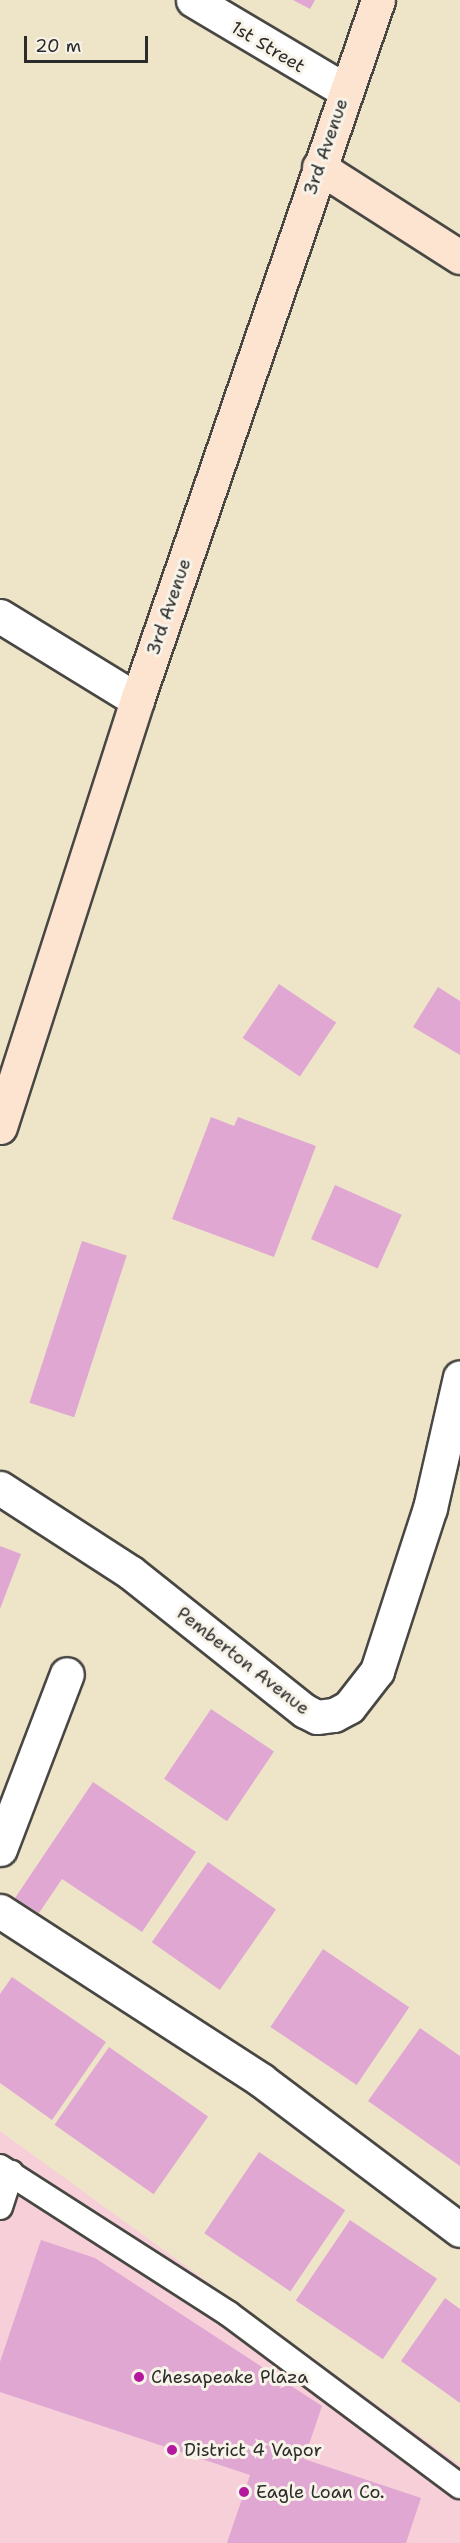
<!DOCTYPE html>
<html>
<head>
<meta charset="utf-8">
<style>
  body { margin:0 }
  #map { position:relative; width:460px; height:2543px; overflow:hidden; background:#eee5c9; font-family:"Shantell Sans",sans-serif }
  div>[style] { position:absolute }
  .built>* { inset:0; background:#f6cfd8 }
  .building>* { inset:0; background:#e0a7d3; transform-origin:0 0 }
  .roads { filter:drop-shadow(2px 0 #484743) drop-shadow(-2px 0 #484743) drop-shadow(0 2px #484743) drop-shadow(0 -2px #484743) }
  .lane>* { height:24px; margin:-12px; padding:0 12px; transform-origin:12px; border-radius:12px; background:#fff }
  .street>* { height:33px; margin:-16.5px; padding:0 16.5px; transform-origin:16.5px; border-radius:16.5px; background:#fff }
  .secondary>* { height:33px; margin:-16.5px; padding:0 16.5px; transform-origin:16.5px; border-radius:16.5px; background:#fde4d0 }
  .dots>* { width:16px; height:16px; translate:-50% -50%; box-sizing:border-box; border:3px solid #f7f3e8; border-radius:50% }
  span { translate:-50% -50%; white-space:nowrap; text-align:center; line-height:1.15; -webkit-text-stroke:6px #f7f3e8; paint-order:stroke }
  .street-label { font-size:18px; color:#2b2b2b }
  .poi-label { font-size:18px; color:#2b2b2b }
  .left { translate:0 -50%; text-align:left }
  .scale { position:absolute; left:24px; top:36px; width:124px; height:27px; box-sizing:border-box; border:3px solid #2b2b2b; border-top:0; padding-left:8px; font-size:18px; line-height:21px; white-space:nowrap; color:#2b2b2b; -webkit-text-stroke:4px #f7f3e8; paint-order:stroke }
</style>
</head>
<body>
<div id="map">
  <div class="built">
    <div style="clip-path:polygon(0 2131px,460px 2465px,460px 2543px,0 2543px)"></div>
  </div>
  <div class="building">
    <div style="clip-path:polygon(293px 0,315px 0,310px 9px)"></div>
    <div style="left:279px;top:984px;width:69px;height:65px;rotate:34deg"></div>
    <div style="clip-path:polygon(438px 987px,460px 1001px,460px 1055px,413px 1027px)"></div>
    <div style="clip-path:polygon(211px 1117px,234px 1126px,238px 1117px,316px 1146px,274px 1257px,172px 1219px)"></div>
    <div style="left:335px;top:1185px;width:73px;height:59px;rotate:24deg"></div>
    <div style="left:82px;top:1241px;width:47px;height:170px;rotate:18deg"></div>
    <div style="clip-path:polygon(0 1546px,21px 1554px,0 1609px)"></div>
    <div style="left:211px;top:1709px;width:76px;height:84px;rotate:34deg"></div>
    <div style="clip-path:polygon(93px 1782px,196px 1852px,142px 1932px,62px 1879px,39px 1913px,15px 1898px)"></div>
    <div style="left:208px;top:1862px;width:83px;height:98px;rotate:35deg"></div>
    <div style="left:323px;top:1949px;width:104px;height:94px;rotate:34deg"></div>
    <div style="clip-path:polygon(12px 1977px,106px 2042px,52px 2120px,0 2083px,0 1994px)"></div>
    <div style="clip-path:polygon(420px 2028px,460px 2056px,460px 2166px,368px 2101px)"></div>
    <div style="left:109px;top:2047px;width:121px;height:95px;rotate:35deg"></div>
    <div style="left:259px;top:2152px;width:104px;height:98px;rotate:34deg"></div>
    <div style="left:350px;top:2220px;width:105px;height:97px;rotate:34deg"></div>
    <div style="clip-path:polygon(41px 2240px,95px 2258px,322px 2406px,304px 2459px,421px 2498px,406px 2543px,227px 2543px,250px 2475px,0 2392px,0 2362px)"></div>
    <div style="clip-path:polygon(445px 2298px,460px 2309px,460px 2403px,401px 2361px)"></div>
  </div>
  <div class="roads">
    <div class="lane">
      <div style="left:0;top:2167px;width:272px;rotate:32.7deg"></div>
      <div style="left:229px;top:2314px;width:288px;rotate:36.7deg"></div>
      <div style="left:0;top:2207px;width:36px;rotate:-72deg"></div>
    </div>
    <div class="street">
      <div style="left:193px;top:0;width:178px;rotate:30.7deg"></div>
      <div style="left:0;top:616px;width:161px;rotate:31.5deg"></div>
      <div style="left:0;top:1488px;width:155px;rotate:32.9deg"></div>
      <div style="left:130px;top:1572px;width:223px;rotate:38.5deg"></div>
      <div style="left:305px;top:1711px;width:13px;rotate:27deg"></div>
      <div style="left:317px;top:1717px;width:17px;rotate:-7deg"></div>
      <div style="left:334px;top:1715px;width:17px;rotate:-28deg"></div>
      <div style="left:349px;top:1707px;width:46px;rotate:-52.1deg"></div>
      <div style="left:377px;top:1671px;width:171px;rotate:-72deg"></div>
      <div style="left:430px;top:1508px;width:134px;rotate:-77.1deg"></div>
      <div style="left:0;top:1849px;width:187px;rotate:-69.1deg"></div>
      <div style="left:0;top:1911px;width:311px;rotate:32.9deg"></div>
      <div style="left:261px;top:2080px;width:249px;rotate:37deg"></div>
    </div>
    <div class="secondary">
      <div style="left:319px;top:167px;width:167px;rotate:32.6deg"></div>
      <div style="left:0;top:1127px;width:448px;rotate:-72.2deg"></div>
      <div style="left:137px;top:700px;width:740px;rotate:-71deg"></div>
    </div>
  </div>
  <div class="dots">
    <div style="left:139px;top:2377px;background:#b5179e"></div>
    <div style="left:172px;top:2450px;background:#b5179e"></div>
    <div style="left:244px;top:2492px;background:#b5179e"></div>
  </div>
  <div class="street-label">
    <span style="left:268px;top:47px;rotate:31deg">1st Street</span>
    <span style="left:326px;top:147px;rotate:-71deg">3rd Avenue</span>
    <span style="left:169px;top:607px;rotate:-71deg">3rd Avenue</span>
    <span style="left:243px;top:1661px;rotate:38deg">Pemberton Avenue</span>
  </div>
  <div class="poi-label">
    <span class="left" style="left:151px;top:2377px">Chesapeake Plaza</span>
    <span class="left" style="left:184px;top:2450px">District 4 Vapor</span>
    <span class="left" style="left:256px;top:2492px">Eagle Loan Co.</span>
  </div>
  <div class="scale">20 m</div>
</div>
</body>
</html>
